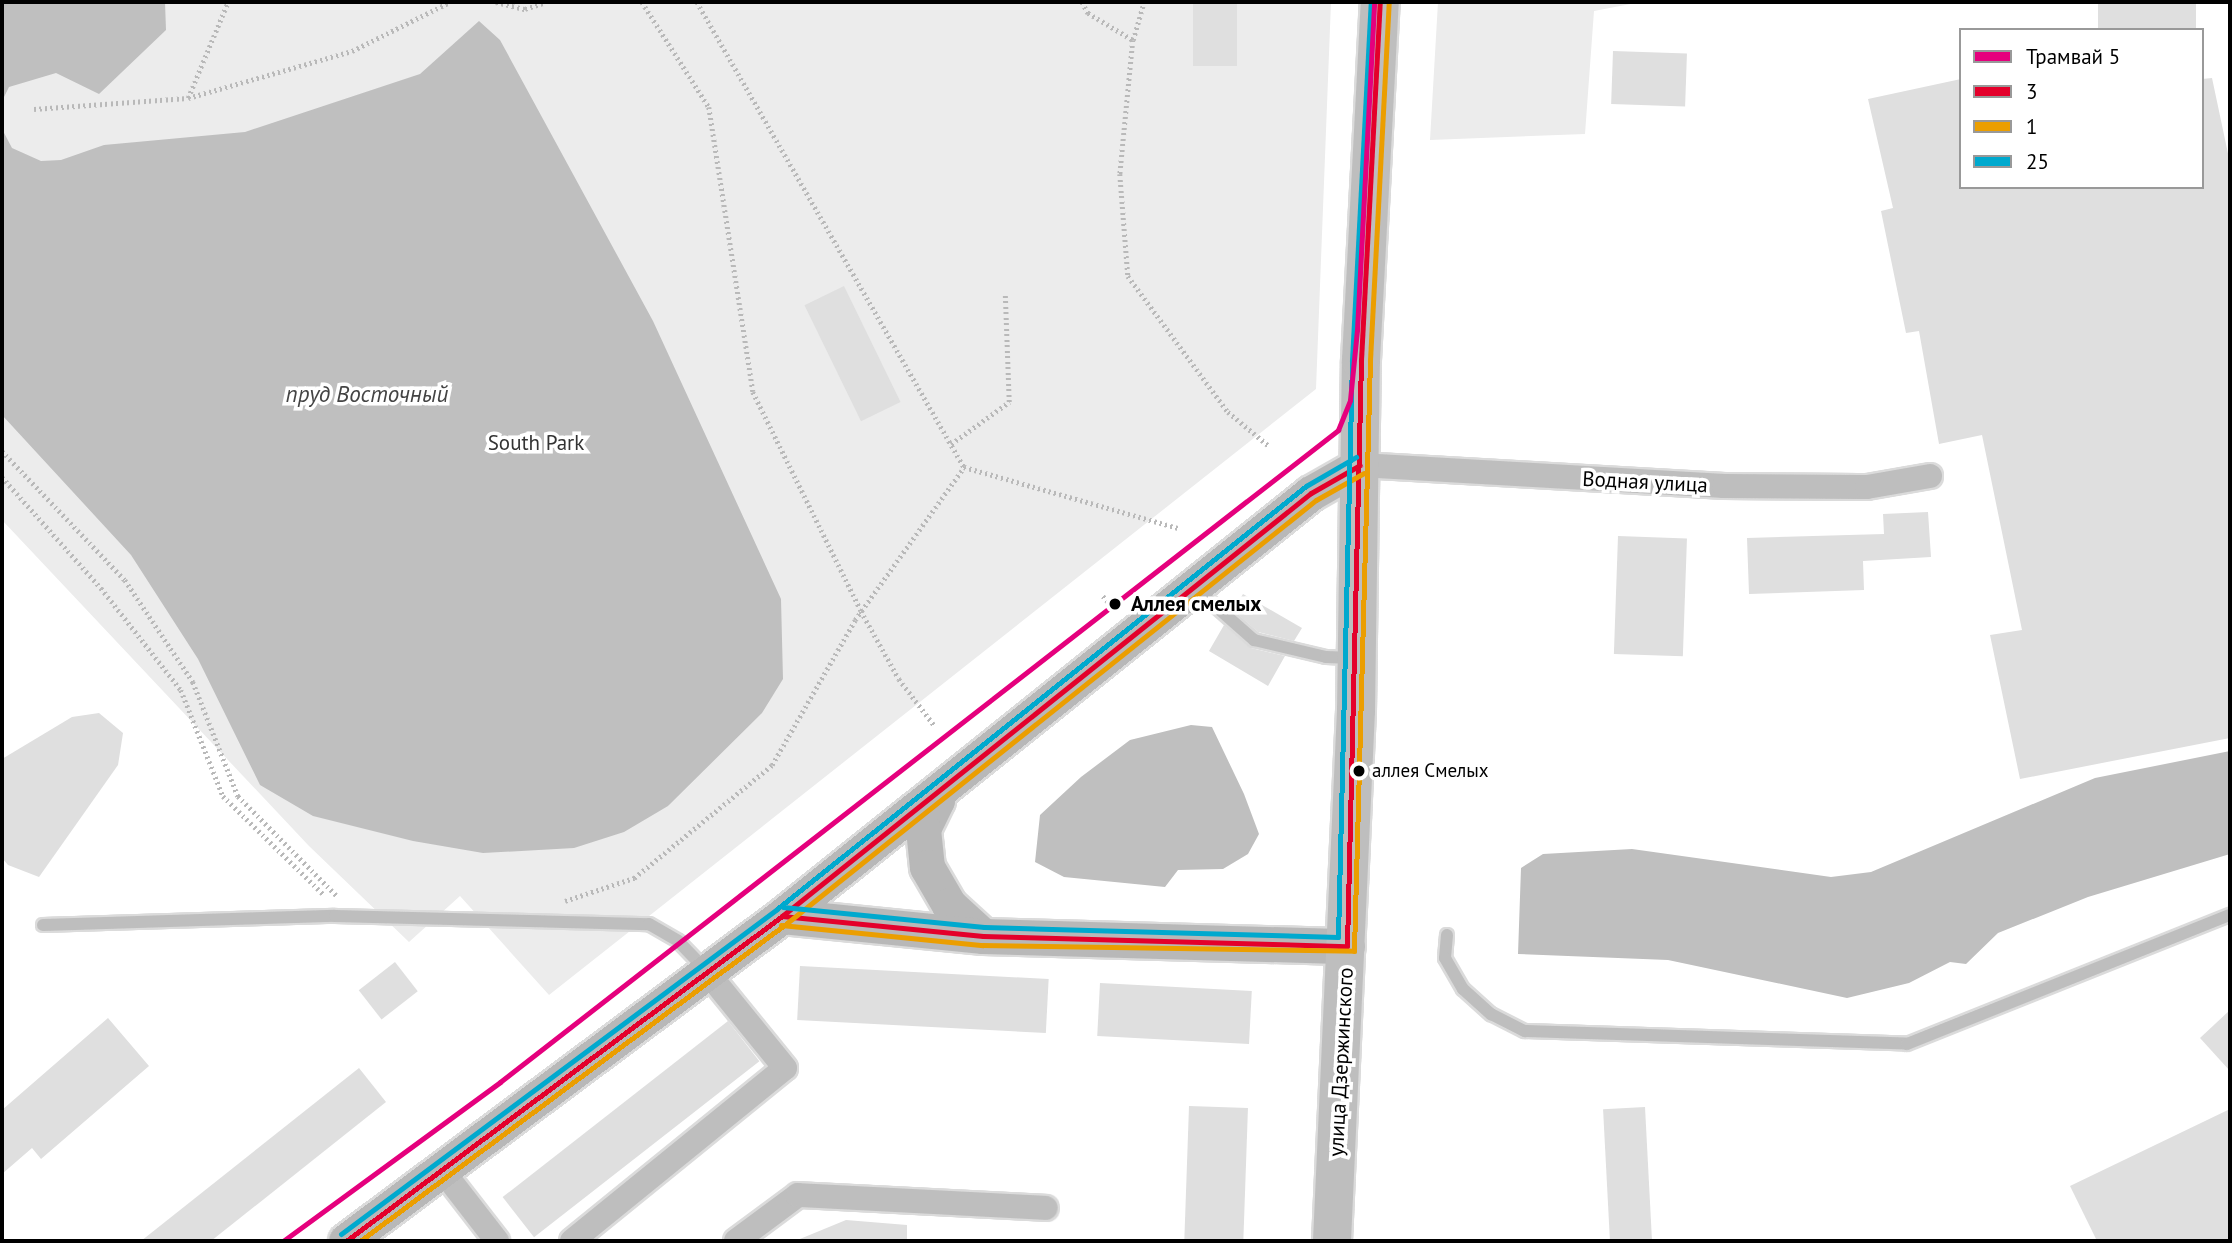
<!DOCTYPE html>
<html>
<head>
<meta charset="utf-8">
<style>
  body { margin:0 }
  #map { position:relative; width:2232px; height:1243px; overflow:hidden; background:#fff; font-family:"PT Sans",sans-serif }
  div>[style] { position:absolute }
  .green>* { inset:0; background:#ececec }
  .water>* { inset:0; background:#bfbfbf }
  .building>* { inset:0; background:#dfdfdf; transform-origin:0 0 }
  .path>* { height:4.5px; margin-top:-2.25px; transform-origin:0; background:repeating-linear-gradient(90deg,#b9b9b9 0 2px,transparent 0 5.5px) }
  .roads { filter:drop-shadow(2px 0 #dbdbdb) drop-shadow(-2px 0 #dbdbdb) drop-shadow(0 2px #dbdbdb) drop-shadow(0 -2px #dbdbdb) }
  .lane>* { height:12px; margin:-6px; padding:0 6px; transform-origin:6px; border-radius:6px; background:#bebebe }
  .street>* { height:24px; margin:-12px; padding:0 12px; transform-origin:12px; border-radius:12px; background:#bebebe }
  .secondary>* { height:35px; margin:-17.5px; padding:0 17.5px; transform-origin:17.5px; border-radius:17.5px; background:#b8b8b8 }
  .primary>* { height:38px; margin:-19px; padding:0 19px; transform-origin:19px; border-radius:19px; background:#bebebe }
  .bus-1>* { height:5px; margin:-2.5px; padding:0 2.5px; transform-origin:2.5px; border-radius:2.5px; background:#e4002b }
  .bus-2>* { height:5px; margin:-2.5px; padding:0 2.5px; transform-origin:2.5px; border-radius:2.5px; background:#eb9e00 }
  .bus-3>* { height:5px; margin:-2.5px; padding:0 2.5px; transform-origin:2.5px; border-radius:2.5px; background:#00a9ce }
  .tram-1>* { height:5px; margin:-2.5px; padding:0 2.5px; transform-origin:2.5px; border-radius:2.5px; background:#e5007d }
  .dots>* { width:19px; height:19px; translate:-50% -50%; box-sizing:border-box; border:4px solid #fff; border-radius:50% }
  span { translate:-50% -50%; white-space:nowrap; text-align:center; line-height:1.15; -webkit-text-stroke:7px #fff; paint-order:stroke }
  .bus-label { font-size:19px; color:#000 }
  .left { translate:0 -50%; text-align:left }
  .park-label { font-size:21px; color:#333 }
  .street-label { font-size:21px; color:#000 }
  .stop-label { font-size:21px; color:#000; font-weight:700 }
  .water-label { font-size:23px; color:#444; font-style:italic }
  .frame { position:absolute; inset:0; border:4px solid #000; pointer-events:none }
  .legend { position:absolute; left:1959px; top:28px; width:245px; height:161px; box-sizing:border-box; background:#fff; border:2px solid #999; margin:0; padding:9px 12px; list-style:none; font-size:21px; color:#000 }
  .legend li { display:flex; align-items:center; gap:14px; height:35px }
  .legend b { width:35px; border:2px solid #999 }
</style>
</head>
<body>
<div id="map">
  <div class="green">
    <div style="clip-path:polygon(2px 2px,1331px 2px,1316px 389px,549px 995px,460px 896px,409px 942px,309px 846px,2px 520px)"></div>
    <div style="clip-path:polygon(1438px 2px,1641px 2px,1594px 11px,1585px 134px,1430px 140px)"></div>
  </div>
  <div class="water">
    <div style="clip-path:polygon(2px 2px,165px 2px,166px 30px,99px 94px,56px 73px,9px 87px,2px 101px)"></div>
    <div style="clip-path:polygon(479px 21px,500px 40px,653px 321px,781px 599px,783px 679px,762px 713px,668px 806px,624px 832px,574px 848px,483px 853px,413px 841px,313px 816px,260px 785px,198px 659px,131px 555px,2px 415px,2px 129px,12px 148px,41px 161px,61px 160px,104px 145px,245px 132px,420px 74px)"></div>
    <div style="clip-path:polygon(1191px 725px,1212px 727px,1244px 794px,1259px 834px,1248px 854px,1223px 869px,1178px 870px,1165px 887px,1064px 877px,1035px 862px,1040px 815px,1081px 777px,1130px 740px)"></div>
    <div style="clip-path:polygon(2230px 751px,2230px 854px,2088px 897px,1998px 933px,1966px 964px,1950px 962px,1909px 983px,1847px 998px,1668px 960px,1518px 954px,1521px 868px,1543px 854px,1632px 849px,1831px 877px,1871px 872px,2095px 778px)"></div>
  </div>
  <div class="building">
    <div style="left:1193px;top:2px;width:44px;height:64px"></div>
    <div style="left:2098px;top:2px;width:98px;height:29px"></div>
    <div style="left:1613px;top:51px;width:74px;height:53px;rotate:2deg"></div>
    <div style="clip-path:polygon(2212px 78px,2230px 163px,2230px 738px,2020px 779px,1990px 635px,2022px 630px,1982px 435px,1939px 444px,1919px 331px,1906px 333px,1881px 211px,1893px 208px,1868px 99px,1961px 79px,1961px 187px,2202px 187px,2202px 79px)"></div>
    <div style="left:844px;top:286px;width:129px;height:44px;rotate:64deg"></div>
    <div style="clip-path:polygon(1928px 512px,1931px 557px,1863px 561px,1864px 590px,1749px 594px,1747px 538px,1884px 534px,1883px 514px)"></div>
    <div style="left:1618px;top:536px;width:69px;height:118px;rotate:2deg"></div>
    <div style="clip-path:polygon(1243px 594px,1302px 628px,1294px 641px,1258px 632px,1233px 610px)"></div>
    <div style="clip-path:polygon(1224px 625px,1251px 648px,1285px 656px,1268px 686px,1209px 651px)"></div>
    <div style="clip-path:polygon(99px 713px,123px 733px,118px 765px,39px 877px,8px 865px,2px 858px,2px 759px,72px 717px)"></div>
    <div style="left:395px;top:962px;width:37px;height:46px;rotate:52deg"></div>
    <div style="left:800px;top:966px;width:249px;height:54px;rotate:3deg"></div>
    <div style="left:1100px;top:983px;width:152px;height:53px;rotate:3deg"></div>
    <div style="clip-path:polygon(2230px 1010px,2230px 1071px,2200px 1038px)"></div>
    <div style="clip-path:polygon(108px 1018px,149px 1066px,41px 1159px,32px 1148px,2px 1174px,2px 1110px)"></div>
    <div style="left:728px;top:1021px;width:51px;height:286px;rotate:52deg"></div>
    <div style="clip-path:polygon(359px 1068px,386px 1102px,240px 1218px,211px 1241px,141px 1241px)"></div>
    <div style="left:1189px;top:1106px;width:59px;height:135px;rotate:2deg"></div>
    <div style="left:1645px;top:1107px;width:134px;height:42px;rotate:87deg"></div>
    <div style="clip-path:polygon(2230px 1109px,2230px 1241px,2097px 1241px,2070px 1186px)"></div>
    <div style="clip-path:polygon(846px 1220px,907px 1225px,907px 1241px,795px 1241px)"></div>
  </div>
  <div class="path">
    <div style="left:496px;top:2px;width:30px;rotate:14deg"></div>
    <div style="left:525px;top:9px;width:22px;rotate:-18deg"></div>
    <div style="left:642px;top:2px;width:125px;rotate:57.5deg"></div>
    <div style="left:709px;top:107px;width:288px;rotate:81.2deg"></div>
    <div style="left:753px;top:392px;width:244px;rotate:63.7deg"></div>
    <div style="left:861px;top:611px;width:78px;rotate:60.8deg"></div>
    <div style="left:899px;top:679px;width:58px;rotate:52.7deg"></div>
    <div style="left:697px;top:2px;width:536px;rotate:60.14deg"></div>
    <div style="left:964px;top:467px;width:223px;rotate:15.9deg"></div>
    <div style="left:1082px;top:2px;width:13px;rotate:61deg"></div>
    <div style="left:1088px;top:13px;width:52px;rotate:31deg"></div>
    <div style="left:1133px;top:40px;width:135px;rotate:95.5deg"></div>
    <div style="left:1120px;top:174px;width:102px;rotate:85.5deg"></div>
    <div style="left:1128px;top:276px;width:169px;rotate:53.7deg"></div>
    <div style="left:1228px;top:412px;width:53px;rotate:39.7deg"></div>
    <div style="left:1133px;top:40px;width:40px;rotate:-74deg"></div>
    <div style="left:188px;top:98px;width:104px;rotate:-67.4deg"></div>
    <div style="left:34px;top:109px;width:154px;rotate:-4.1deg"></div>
    <div style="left:188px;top:98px;width:171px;rotate:-16deg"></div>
    <div style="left:352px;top:51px;width:110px;rotate:-26.6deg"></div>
    <div style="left:951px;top:444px;width:72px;rotate:-35.9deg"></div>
    <div style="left:1009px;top:402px;width:110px;rotate:-92.1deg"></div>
    <div style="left:2px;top:451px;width:178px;rotate:46.4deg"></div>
    <div style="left:125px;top:580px;width:123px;rotate:56.3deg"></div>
    <div style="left:193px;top:682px;width:123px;rotate:68.5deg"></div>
    <div style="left:238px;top:796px;width:142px;rotate:45.3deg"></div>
    <div style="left:2px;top:477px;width:149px;rotate:48.3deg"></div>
    <div style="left:101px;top:588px;width:130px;rotate:51.9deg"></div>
    <div style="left:181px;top:690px;width:114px;rotate:68.4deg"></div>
    <div style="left:223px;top:796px;width:141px;rotate:44.4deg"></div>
    <div style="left:1103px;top:596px;width:20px;rotate:49deg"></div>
    <div style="left:565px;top:901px;width:73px;rotate:-18.4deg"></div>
    <div style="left:634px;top:878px;width:178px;rotate:-39.3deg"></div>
    <div style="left:772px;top:765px;width:167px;rotate:-60.2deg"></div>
    <div style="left:855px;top:620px;width:188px;rotate:-54.5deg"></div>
  </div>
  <div class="roads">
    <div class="lane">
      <div style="left:1195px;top:588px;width:79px;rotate:41.4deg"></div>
      <div style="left:1254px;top:640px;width:74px;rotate:13.3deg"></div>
      <div style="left:1326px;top:657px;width:27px;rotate:2deg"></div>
      <div style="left:43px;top:925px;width:292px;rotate:-1.8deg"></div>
      <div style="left:335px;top:916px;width:314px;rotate:1.5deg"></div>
      <div style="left:649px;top:924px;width:34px;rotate:30deg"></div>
      <div style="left:678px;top:941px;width:42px;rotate:46deg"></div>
      <div style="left:1447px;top:935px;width:23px;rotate:95deg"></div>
      <div style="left:1445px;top:958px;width:36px;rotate:60deg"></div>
      <div style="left:1463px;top:989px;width:38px;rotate:42deg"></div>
      <div style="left:1491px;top:1014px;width:38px;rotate:27deg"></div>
      <div style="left:1525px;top:1031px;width:382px;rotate:1.9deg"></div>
      <div style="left:1907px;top:1044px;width:348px;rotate:-21.8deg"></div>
    </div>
    <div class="street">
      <div style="left:1360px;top:465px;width:365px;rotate:3.3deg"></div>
      <div style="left:1724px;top:486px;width:143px;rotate:0.4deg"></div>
      <div style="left:1867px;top:487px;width:64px;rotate:-9.9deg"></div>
      <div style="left:442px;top:1170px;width:90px;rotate:52.2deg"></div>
      <div style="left:572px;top:1241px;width:274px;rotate:-39.1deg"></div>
      <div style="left:785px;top:1068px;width:124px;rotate:-129.1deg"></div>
      <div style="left:736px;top:1241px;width:77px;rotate:-36.6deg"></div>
      <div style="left:798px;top:1195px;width:248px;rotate:3deg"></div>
    </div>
    <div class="secondary">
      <div style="left:933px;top:797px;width:5px;rotate:37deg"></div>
      <div style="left:937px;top:800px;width:32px;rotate:116deg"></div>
      <div style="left:923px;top:829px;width:38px;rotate:84deg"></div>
      <div style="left:927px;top:867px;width:44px;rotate:59.9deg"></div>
      <div style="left:949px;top:905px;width:46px;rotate:42.4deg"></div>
      <div style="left:782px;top:916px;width:202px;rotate:5.7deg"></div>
      <div style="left:983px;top:936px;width:364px;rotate:1.6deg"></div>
      <div style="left:346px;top:1241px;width:544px;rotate:-36.7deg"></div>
      <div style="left:782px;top:916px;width:677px;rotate:-38.65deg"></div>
      <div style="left:1311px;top:493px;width:56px;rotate:-29.7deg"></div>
    </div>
    <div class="primary">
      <div style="left:1332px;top:1241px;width:531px;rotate:-87.41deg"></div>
      <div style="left:1356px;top:711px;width:351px;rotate:-89.2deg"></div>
      <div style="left:1361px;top:360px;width:359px;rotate:-87deg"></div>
    </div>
  </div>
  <div class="bus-1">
    <div style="left:782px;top:916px;width:202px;rotate:5.7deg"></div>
    <div style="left:983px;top:936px;width:364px;rotate:1.6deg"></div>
    <div style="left:1347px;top:946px;width:586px;rotate:-88.63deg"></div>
    <div style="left:1361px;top:360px;width:359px;rotate:-87deg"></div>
    <div style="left:346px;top:1241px;width:544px;rotate:-36.7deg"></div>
    <div style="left:782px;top:916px;width:677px;rotate:-38.65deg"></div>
    <div style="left:1311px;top:493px;width:56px;rotate:-29.7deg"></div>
  </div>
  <div class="bus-2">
    <div style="left:781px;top:925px;width:203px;rotate:5.7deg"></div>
    <div style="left:983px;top:945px;width:371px;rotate:0.9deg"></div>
    <div style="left:1354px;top:951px;width:591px;rotate:-88.45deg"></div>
    <div style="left:1370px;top:360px;width:359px;rotate:-87deg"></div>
    <div style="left:360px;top:1241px;width:532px;rotate:-36.68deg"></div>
    <div style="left:787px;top:923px;width:677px;rotate:-38.65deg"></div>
    <div style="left:1316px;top:500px;width:55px;rotate:-29.4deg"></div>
  </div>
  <div class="bus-3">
    <div style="left:783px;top:907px;width:202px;rotate:5.7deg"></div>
    <div style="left:984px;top:927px;width:354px;rotate:1.6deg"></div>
    <div style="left:1338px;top:937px;width:577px;rotate:-88.61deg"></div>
    <div style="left:1352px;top:360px;width:359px;rotate:-87deg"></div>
    <div style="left:341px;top:1234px;width:544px;rotate:-36.7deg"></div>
    <div style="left:777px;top:909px;width:677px;rotate:-38.65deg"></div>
    <div style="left:1306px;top:486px;width:58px;rotate:-30.1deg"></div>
  </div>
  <div class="tram-1">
    <div style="left:283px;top:1241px;width:269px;rotate:-36.2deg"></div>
    <div style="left:500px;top:1082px;width:1062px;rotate:-37.88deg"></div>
    <div style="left:1338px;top:430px;width:32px;rotate:-68deg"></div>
    <div style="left:1350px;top:400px;width:70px;rotate:-84.3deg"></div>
    <div style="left:1357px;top:330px;width:328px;rotate:-87deg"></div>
  </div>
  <div class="dots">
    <div style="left:1115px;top:604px;background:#000"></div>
    <div style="left:1359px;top:771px;background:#000"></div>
  </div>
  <div class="bus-label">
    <span class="left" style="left:1372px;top:771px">аллея Смелых</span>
  </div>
  <div class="park-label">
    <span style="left:536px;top:443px">South Park</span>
  </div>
  <div class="street-label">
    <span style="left:1645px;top:482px;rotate:3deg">Водная улица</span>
    <span style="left:1341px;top:1062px;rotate:-87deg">улица Дзержинского</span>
  </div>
  <div class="stop-label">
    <span class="left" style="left:1131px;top:604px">Аллея смелых</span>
  </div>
  <div class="water-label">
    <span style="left:367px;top:394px">пруд Восточный</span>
  </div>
  <div class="frame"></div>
  <ul class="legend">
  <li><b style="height:9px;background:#e5007d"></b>Трамвай 5</li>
  <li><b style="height:9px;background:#e4002b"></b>3</li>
  <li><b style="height:9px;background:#eb9e00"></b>1</li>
  <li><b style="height:9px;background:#00a9ce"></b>25</li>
  </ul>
</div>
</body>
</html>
